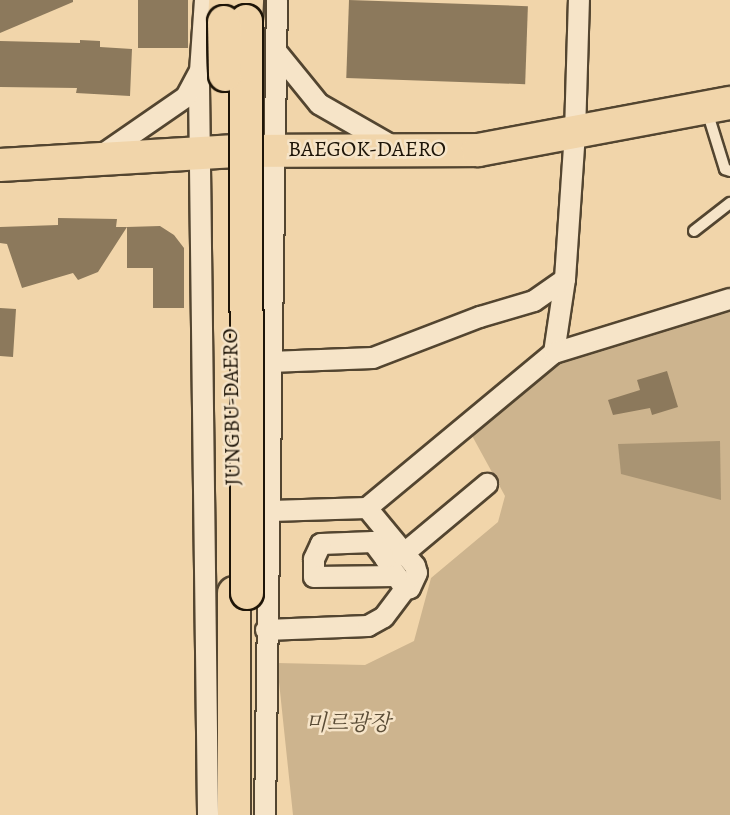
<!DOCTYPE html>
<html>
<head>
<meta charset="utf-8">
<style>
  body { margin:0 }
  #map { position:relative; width:730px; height:815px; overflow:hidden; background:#f1d5aa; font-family:Alegreya,"Noto Serif KR",serif }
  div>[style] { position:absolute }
  .green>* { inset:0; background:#cdb48e }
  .water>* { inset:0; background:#a99473 }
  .building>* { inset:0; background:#8c795c; transform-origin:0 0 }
  .roads { filter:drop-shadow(2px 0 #534530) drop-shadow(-2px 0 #534530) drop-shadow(0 2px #534530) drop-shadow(0 -2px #534530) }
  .lane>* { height:10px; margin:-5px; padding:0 5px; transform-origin:5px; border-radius:5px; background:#f6e4c8 }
  .street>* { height:20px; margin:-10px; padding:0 10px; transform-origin:10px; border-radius:10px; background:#f6e4c8 }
  .primary>* { height:32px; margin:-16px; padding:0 16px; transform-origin:16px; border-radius:16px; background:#f1d5aa }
  .bridges { filter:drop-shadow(2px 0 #1e1508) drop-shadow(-2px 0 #1e1508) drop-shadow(0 2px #1e1508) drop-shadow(0 -2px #1e1508) }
  .primary-bridge>* { height:32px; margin:-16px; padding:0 16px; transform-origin:16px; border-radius:16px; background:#f1d5aa }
  span { translate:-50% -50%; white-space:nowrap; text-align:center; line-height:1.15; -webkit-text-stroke:5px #f6e4c8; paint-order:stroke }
  .street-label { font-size:22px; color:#1e1508 }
  .park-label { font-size:22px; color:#5b4d37; font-style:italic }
</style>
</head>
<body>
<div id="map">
  <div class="green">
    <div style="clip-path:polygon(730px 309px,730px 815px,293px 815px,277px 663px,365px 665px,414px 641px,431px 578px,498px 522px,505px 496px,470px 432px,559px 359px)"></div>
  </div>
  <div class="water">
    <div style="clip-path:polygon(720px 441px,721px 500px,621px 474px,618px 444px)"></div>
  </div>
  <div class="building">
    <div style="clip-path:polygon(0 0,73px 0,73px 2px,0 33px)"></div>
    <div style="left:138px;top:0;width:50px;height:48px"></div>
    <div style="left:349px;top:0;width:179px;height:78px;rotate:2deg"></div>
    <div style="clip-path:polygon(80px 40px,100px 41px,100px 47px,132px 49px,130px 96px,76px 93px,77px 88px,0 87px,0 41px,80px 43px)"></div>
    <div style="clip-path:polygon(58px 218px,117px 219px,116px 227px,127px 227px,98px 272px,78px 280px,73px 273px,22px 288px,7px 244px,0 243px,0 227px,58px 225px)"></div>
    <div style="clip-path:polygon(160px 226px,174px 235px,184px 248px,184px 308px,153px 308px,153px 268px,127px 268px,127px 227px)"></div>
    <div style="clip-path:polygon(0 308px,16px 309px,13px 357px,0 356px)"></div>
    <div style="clip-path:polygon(667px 371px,678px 407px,652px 415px,650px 408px,613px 415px,608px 400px,640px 390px,637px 380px)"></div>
  </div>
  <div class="roads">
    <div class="lane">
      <div style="left:707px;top:111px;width:61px;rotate:72.8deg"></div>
      <div style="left:725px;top:169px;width:5px;rotate:22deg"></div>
      <div style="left:694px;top:231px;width:46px;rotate:-37.9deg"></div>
    </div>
    <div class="street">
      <div style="left:205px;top:0;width:86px;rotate:94deg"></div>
      <div style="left:199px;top:86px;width:729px;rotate:89.29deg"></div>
      <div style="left:276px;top:51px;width:68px;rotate:50.9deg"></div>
      <div style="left:319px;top:104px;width:86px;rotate:29.8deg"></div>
      <div style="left:99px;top:157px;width:106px;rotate:-34.6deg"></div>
      <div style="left:186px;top:97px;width:27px;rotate:-62deg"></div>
      <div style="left:554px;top:353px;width:75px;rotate:-81.5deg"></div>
      <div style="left:565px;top:279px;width:146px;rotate:-86.1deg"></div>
      <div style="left:575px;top:133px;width:133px;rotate:-88.3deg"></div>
      <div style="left:270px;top:362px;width:103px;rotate:-2.2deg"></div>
      <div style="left:373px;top:358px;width:115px;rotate:-21deg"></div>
      <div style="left:480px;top:317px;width:56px;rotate:-16.5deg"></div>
      <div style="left:534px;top:301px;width:38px;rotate:-35deg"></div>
      <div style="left:367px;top:508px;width:75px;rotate:50.4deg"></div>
      <div style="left:415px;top:566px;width:7px;rotate:74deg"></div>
      <div style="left:417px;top:573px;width:17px;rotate:115deg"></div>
      <div style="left:410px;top:588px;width:5px;rotate:169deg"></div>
      <div style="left:405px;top:589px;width:37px;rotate:-123deg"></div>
      <div style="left:385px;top:558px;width:20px;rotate:-127deg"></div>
      <div style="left:373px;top:542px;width:52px;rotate:177.8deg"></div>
      <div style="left:321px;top:544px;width:17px;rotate:115deg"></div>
      <div style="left:314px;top:559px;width:18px;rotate:90deg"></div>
      <div style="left:314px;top:577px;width:83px;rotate:-0.7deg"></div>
      <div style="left:271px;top:511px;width:96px;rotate:-1.8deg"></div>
      <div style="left:367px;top:508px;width:243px;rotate:-39.7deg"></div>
      <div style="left:554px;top:353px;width:184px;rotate:-17.1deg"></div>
      <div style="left:402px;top:555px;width:111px;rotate:-39.9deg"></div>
      <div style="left:266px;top:630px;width:102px;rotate:-2.2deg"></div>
      <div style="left:368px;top:626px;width:18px;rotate:-29deg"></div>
      <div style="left:384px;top:617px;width:35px;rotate:-53deg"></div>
      <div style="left:265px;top:815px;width:815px;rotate:-89.16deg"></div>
    </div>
    <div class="primary">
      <div style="left:246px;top:21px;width:21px;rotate:-87deg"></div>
      <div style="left:224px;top:22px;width:22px;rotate:-87deg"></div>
      <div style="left:0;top:165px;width:236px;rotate:-3.4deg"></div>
      <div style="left:236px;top:151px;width:242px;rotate:-0.2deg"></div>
      <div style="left:478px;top:150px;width:256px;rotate:-10.6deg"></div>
      <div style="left:234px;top:815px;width:222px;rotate:-90deg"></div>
    </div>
  </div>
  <div class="bridges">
    <div class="primary-bridge">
      <div style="left:246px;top:21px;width:572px;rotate:89.9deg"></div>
      <div style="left:224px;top:22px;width:53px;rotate:88.9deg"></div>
    </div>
  </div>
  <div class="street-label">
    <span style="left:367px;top:150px">BAEGOK-DAERO</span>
    <span style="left:232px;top:407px;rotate:-91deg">JUNGBU-DAERO</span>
  </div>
  <div class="park-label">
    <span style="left:348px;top:724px">미르광장</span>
  </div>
</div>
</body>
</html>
